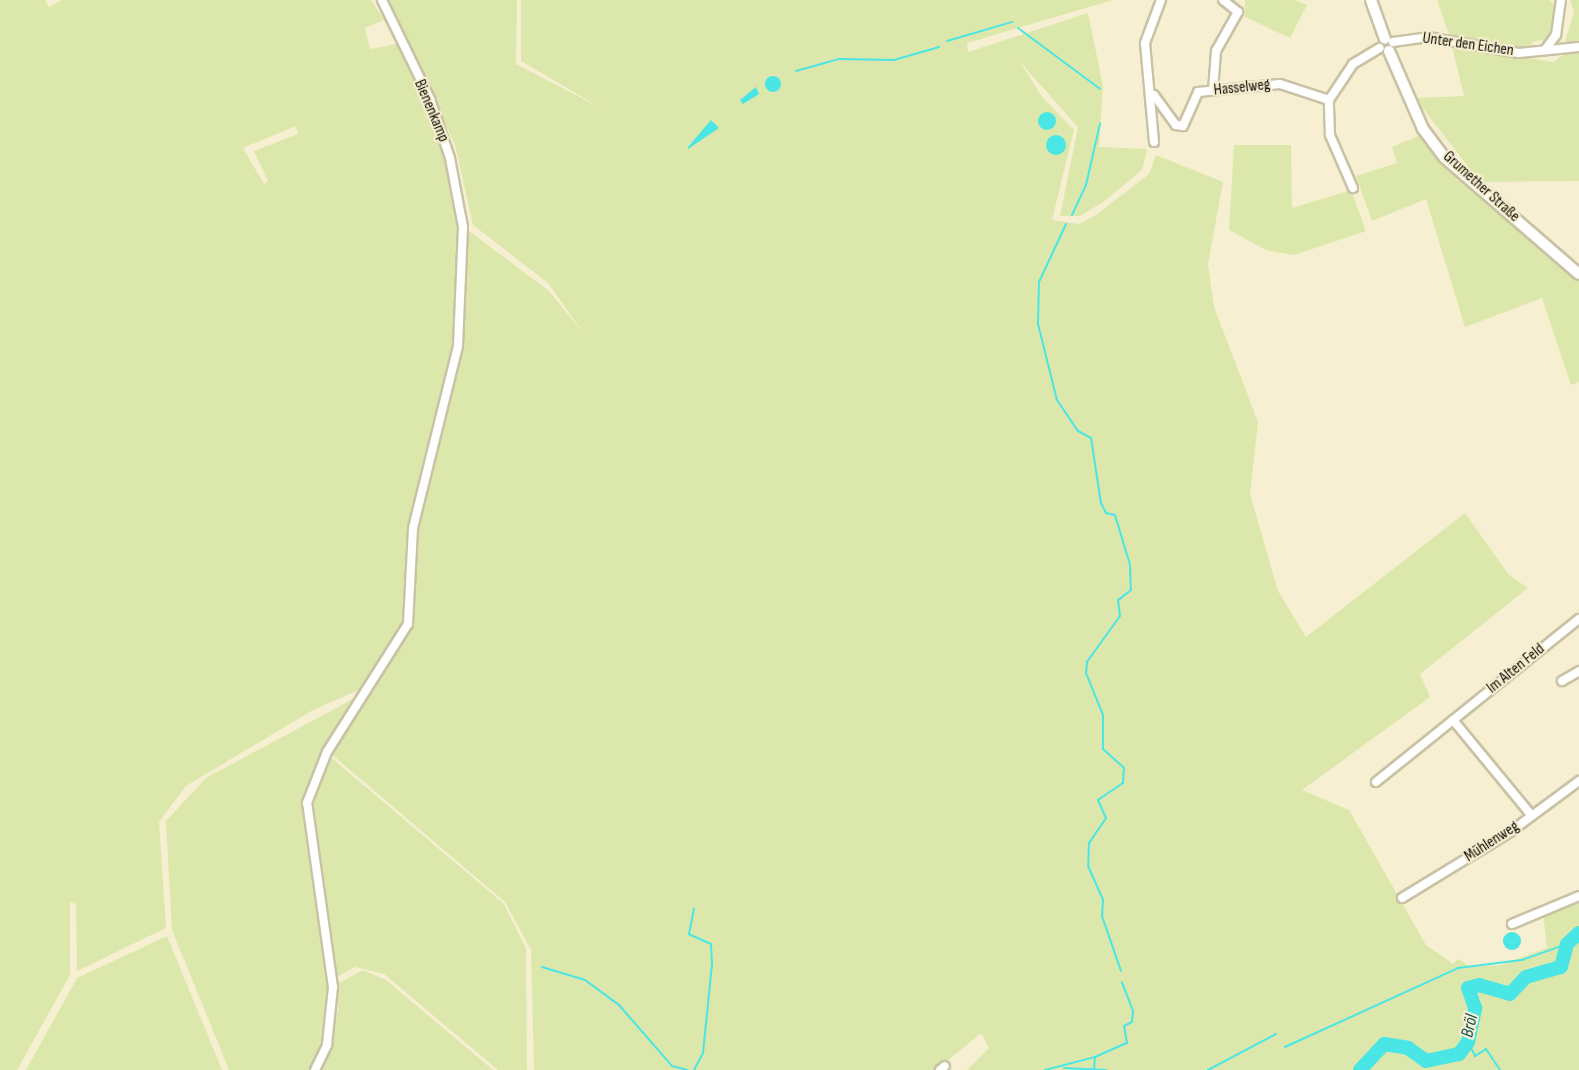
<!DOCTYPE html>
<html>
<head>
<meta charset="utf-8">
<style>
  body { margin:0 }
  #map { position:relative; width:1579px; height:1070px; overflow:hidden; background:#f7efd1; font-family:"Sofia Sans Condensed",sans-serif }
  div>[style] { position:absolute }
  .green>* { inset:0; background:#dce8ab }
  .water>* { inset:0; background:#4ae5e5 }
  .round { border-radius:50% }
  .stream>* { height:2px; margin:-1px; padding:0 1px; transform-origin:1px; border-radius:1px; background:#4ae5e5 }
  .river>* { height:14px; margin:-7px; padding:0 7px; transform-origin:7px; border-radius:7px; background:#4ae5e5 }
  .roads { filter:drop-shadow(2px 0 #c9c2a4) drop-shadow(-2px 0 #c9c2a4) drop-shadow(0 2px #c9c2a4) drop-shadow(0 -2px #c9c2a4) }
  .street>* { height:8px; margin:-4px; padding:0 4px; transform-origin:4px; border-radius:4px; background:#fff }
  .secondary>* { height:10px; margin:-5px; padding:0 5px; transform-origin:5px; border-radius:5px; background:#fff }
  span { translate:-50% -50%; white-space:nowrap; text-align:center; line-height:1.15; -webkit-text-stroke:4.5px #f7efd1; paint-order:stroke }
  .street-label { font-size:16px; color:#100d04 }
  .water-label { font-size:18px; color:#0f5252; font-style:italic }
</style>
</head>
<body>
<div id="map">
  <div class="green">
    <div style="clip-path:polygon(evenodd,0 0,45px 0,49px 7px,62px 0,371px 0,384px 20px,365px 28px,370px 49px,396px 44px,424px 99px,444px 150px,461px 230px,455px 350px,409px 527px,405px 623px,363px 688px,313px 710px,186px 786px,159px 822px,166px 928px,77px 971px,76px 904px,70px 902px,70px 975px,17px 1070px,0 1070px,0 0,296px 126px,298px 134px,254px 151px,268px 181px,264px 184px,243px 148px,296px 126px)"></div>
    <div style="clip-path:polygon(389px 0,517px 0,516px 64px,599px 107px,521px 61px,521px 0,1113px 0,967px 43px,968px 52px,1088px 13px,1103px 86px,1099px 147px,1147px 149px,1142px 170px,1103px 202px,1080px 216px,1060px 216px,1078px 127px,1020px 62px,1042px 97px,1074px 130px,1052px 220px,1079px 224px,1096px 215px,1149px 174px,1156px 155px,1223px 182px,1208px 264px,1214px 307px,1258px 422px,1250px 494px,1278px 591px,1306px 637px,1465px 513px,1509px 575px,1528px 588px,1420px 674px,1430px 697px,1302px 790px,1349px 810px,1426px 945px,1453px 964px,1458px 959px,1471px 967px,1501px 965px,1547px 948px,1543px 913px,1579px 901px,1579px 1070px,967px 1070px,989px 1048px,981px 1033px,936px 1070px,534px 1070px,531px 950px,505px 902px,330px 753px,410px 624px,415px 529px,460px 351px,465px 228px,549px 291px,584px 334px,548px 283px,473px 225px,455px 145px)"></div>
    <div style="clip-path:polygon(1245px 0,1295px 0,1307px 5px,1290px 38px,1245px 17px)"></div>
    <div style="clip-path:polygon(1437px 0,1549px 0,1565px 13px,1557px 39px,1534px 41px,1527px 48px,1450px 37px)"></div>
    <div style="clip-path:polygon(1570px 0,1579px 0,1579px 43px,1564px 45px,1574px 12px)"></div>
    <div style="clip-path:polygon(1452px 46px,1554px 62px,1566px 52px,1579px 51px,1579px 181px,1480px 182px,1415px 98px,1464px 96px)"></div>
    <div style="clip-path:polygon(1423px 134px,1460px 177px,1456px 180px,1469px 184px,1579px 281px,1579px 382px,1571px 385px,1542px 298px,1465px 327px,1426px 199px,1372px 221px,1356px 176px,1397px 163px,1392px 147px)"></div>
    <div style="clip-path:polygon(1234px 145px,1291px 145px,1292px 208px,1351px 190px,1366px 231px,1294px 255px,1268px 251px,1229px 230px)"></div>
    <div style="clip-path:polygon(364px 693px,323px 751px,303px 809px,331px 1010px,323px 1046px,310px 1070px,229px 1070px,172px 930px,166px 821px,206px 778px)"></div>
    <div style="clip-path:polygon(328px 755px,504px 904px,526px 948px,527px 1070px,498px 1070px,384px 974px,355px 967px,335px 978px,311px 826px,312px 795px)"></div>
    <div style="clip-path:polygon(167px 936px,222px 1070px,26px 1070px,77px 978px)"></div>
    <div style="clip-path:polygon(363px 970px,386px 980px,493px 1070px,319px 1070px,338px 1011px,337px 984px)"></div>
  </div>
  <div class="water">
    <div class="round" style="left:765px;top:76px;width:16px;height:16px"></div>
    <div style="clip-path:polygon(756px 87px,759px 94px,743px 104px,740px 100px)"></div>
    <div class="round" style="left:1038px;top:112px;width:18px;height:18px"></div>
    <div style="clip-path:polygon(711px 120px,719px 128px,688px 149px,688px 147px)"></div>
    <div class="round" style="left:1046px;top:135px;width:20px;height:20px"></div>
    <div class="round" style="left:1503px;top:932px;width:18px;height:18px"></div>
  </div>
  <div class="stream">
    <div style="left:1018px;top:28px;width:102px;rotate:36.6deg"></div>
    <div style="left:947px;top:41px;width:68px;rotate:-16.3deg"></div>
    <div style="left:796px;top:71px;width:45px;rotate:-15.6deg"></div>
    <div style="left:839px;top:59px;width:55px;rotate:1deg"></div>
    <div style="left:894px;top:60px;width:47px;rotate:-16.1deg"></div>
    <div style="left:1072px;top:215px;width:33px;rotate:-65deg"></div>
    <div style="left:1086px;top:185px;width:63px;rotate:-77.1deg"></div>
    <div style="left:1066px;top:224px;width:64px;rotate:115deg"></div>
    <div style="left:1039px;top:282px;width:42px;rotate:91.4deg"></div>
    <div style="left:1038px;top:324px;width:78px;rotate:76deg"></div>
    <div style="left:1057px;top:400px;width:37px;rotate:56deg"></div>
    <div style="left:1078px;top:431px;width:15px;rotate:28deg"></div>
    <div style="left:1091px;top:438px;width:66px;rotate:81.3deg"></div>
    <div style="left:1101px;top:503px;width:11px;rotate:63deg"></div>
    <div style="left:1106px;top:513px;width:9px;rotate:13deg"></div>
    <div style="left:1115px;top:515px;width:52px;rotate:73.3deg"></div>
    <div style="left:1130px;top:565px;width:25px;rotate:88deg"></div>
    <div style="left:1131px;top:590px;width:16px;rotate:142deg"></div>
    <div style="left:1118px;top:600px;width:16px;rotate:83deg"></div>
    <div style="left:1120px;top:616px;width:57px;rotate:125.7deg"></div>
    <div style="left:1087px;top:662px;width:11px;rotate:95deg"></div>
    <div style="left:1086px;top:673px;width:45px;rotate:68deg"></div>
    <div style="left:1103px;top:715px;width:34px;rotate:90deg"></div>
    <div style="left:1103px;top:749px;width:28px;rotate:42deg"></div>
    <div style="left:1124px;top:768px;width:15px;rotate:94deg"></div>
    <div style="left:1123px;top:783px;width:30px;rotate:146deg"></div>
    <div style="left:1098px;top:800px;width:20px;rotate:66deg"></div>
    <div style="left:1106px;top:818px;width:30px;rotate:124deg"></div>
    <div style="left:1089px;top:843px;width:23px;rotate:92deg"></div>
    <div style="left:1088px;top:866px;width:36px;rotate:66deg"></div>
    <div style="left:1103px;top:899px;width:17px;rotate:93deg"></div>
    <div style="left:1102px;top:916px;width:58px;rotate:70.9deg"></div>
    <div style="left:542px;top:967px;width:45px;rotate:16.8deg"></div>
    <div style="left:585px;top:980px;width:42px;rotate:36.3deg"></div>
    <div style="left:619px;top:1005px;width:81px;rotate:49deg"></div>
    <div style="left:672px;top:1066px;width:16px;rotate:14deg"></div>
    <div style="left:1468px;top:1042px;width:16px;rotate:63deg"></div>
    <div style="left:1475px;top:1056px;width:13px;rotate:-32deg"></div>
    <div style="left:1486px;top:1049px;width:25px;rotate:56deg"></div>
    <div style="left:1285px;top:1047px;width:190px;rotate:-24.5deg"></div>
    <div style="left:1458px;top:968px;width:64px;rotate:-7.1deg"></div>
    <div style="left:1522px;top:960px;width:48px;rotate:-19.6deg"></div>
    <div style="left:1064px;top:1068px;width:42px;rotate:2.7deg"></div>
    <div style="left:694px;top:1070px;width:19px;rotate:-62deg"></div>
    <div style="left:703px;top:1053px;width:89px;rotate:-84.2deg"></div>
    <div style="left:712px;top:964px;width:20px;rotate:-93deg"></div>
    <div style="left:711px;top:944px;width:24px;rotate:-156deg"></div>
    <div style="left:689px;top:934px;width:26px;rotate:-79deg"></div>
    <div style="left:1045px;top:1070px;width:52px;rotate:-14.6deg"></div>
    <div style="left:1094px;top:1070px;width:13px;rotate:-86deg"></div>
    <div style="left:1095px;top:1057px;width:35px;rotate:-24deg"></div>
    <div style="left:1127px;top:1043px;width:17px;rotate:-100deg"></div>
    <div style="left:1124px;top:1026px;width:9px;rotate:-27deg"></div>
    <div style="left:1132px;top:1022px;width:11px;rotate:-85deg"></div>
    <div style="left:1133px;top:1011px;width:31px;rotate:-111deg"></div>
    <div style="left:1208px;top:1070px;width:77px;rotate:-27.9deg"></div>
  </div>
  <div class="river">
    <div style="left:1360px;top:1070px;width:35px;rotate:-47deg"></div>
    <div style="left:1384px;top:1044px;width:24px;rotate:9deg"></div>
    <div style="left:1408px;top:1048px;width:22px;rotate:36deg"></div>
    <div style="left:1426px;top:1061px;width:34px;rotate:-12deg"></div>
    <div style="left:1459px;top:1054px;width:15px;rotate:-53deg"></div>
    <div style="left:1468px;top:1042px;width:35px;rotate:-78deg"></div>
    <div style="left:1475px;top:1008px;width:21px;rotate:-109deg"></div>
    <div style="left:1468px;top:988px;width:11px;rotate:-15deg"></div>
    <div style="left:1479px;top:985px;width:32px;rotate:16deg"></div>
    <div style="left:1510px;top:994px;width:23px;rotate:-47deg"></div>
    <div style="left:1526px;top:977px;width:36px;rotate:-16deg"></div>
    <div style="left:1561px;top:967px;width:24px;rotate:-75deg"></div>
    <div style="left:1567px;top:944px;width:16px;rotate:-43deg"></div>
  </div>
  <div class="roads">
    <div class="street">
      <div style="left:1393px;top:42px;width:35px;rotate:-8deg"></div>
      <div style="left:1428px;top:37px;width:92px;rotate:10deg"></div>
      <div style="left:1519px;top:53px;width:60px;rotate:-5.7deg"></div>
      <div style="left:1545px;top:50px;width:19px;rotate:-54deg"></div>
      <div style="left:1556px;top:35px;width:35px;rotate:-82deg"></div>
      <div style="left:1213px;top:91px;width:40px;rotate:-85.7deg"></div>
      <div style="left:1216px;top:51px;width:45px;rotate:-60.6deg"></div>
      <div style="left:1238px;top:12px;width:19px;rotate:-141deg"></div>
      <div style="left:1154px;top:95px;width:37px;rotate:54deg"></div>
      <div style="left:1176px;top:125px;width:7px;rotate:8deg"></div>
      <div style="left:1183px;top:126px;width:37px;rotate:-66deg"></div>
      <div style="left:1198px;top:92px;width:82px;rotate:-5.6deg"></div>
      <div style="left:1280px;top:84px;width:52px;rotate:18.1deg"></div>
      <div style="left:1154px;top:142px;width:99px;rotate:-95.2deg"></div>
      <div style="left:1145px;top:43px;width:46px;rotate:-69.6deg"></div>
      <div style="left:1353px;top:188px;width:58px;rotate:-113.5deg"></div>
      <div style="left:1330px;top:135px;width:35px;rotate:-92deg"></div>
      <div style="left:1329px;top:100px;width:43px;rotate:-56.3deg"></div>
      <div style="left:1353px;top:64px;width:31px;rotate:-31deg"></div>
      <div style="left:1562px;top:681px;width:20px;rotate:-30deg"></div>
      <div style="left:1453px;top:720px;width:124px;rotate:50.5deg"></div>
      <div style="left:1376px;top:782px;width:260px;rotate:-38.8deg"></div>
      <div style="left:1402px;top:898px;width:127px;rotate:-31.4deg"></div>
      <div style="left:1510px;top:832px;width:86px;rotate:-36.5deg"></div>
      <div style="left:1512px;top:924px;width:73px;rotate:-22.7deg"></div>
      <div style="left:315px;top:1070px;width:28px;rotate:-64deg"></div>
      <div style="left:327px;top:1045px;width:58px;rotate:-84.1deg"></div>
      <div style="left:333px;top:987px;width:186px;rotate:-98deg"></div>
      <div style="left:307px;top:803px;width:55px;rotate:-68.6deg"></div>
      <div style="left:327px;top:752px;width:151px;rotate:-57.7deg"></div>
      <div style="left:408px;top:624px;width:96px;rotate:-87deg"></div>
      <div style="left:413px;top:528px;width:187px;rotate:-76.1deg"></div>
      <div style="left:458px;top:346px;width:119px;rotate:-87.6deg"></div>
      <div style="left:463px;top:227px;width:70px;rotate:-100.7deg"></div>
      <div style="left:450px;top:158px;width:62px;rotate:-108.7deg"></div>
      <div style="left:430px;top:99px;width:110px;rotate:-115.9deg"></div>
      <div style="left:940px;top:1070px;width:6px;rotate:-39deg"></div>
    </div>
    <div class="secondary">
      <div style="left:1371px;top:0;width:41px;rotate:70.3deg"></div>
      <div style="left:1389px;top:51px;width:85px;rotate:66.4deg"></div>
      <div style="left:1423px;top:129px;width:36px;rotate:53deg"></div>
      <div style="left:1445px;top:158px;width:177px;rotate:40.9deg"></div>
    </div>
  </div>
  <div class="street-label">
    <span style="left:1468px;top:45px;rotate:8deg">Unter den Eichen</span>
    <span style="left:1242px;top:88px;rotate:-6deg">Hasselweg</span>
    <span style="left:431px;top:111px;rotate:67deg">Bienenkamp</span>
    <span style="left:1481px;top:187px;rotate:42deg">Grumether Straße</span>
    <span style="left:1516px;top:669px;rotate:-39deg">Im Alten Feld</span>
    <span style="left:1492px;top:842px;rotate:-33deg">Mühlenweg</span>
  </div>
  <div class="water-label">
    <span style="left:1470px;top:1026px;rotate:-77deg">Bröl</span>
  </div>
</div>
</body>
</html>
